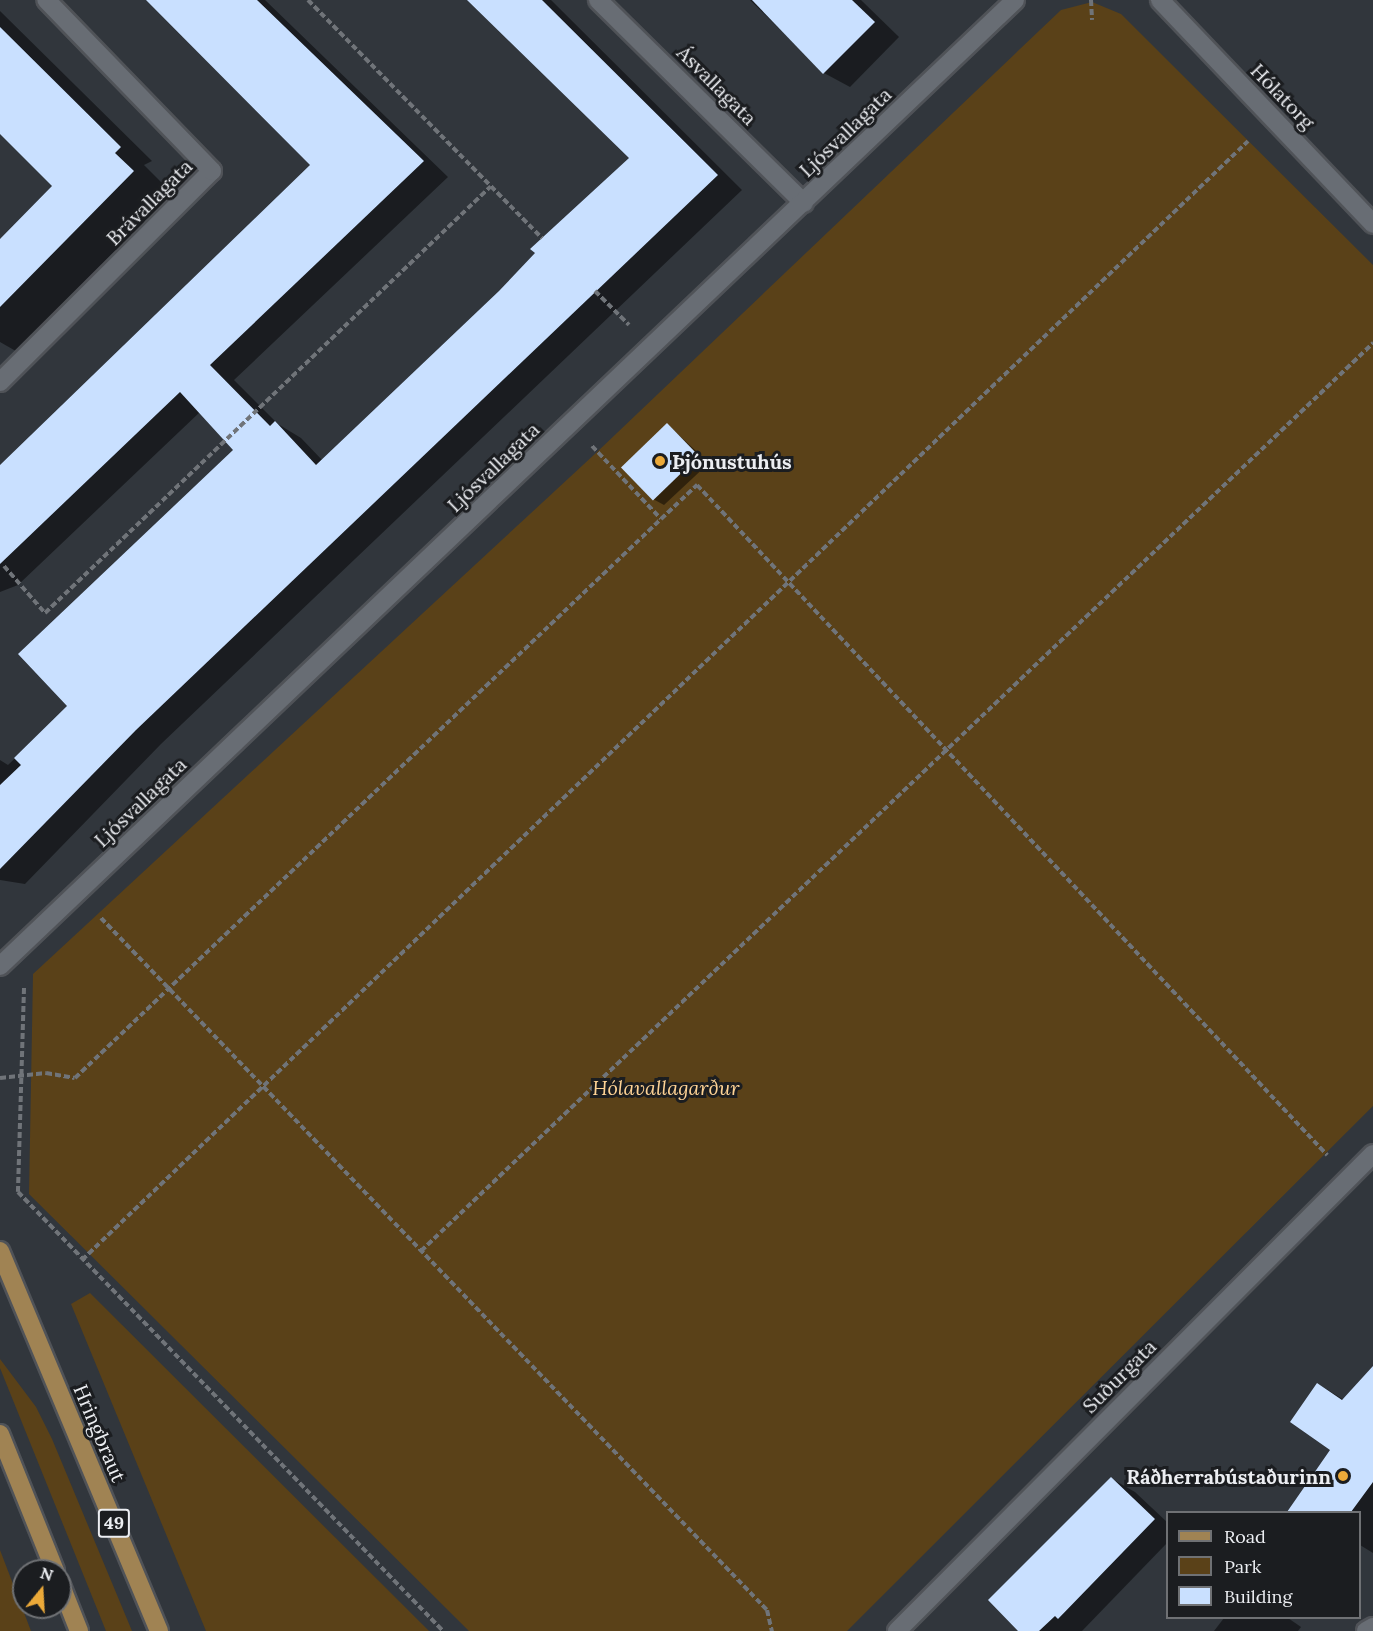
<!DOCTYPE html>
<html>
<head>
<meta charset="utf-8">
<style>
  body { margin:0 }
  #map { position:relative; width:1373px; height:1631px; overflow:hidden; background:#31363c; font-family:Lora,serif }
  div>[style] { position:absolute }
  .green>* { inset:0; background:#5a4118 }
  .shadow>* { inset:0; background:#0007 }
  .building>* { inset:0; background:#c9e0ff; transform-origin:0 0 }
  .path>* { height:4px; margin-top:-2px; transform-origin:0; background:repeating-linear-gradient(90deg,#707479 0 6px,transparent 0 9px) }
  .roads { filter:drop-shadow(2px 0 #505358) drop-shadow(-2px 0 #505358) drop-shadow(0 2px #505358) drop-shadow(0 -2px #505358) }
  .minor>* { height:18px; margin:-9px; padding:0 9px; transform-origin:9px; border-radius:9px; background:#686d74 }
  .major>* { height:18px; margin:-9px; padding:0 9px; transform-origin:9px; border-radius:9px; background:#a08353 }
  .dots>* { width:16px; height:16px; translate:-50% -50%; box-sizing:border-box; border:3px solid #1b1d20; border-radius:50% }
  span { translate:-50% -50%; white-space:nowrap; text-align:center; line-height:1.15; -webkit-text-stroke:6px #1b1d20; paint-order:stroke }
  .shield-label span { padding:2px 4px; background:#1b1d20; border:2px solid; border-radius:4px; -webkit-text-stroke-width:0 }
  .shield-label { font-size:18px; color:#eceef2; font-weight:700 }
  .street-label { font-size:20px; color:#eceef2 }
  .poi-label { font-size:20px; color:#eceef2; font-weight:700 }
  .left { translate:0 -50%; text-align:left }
  .right { translate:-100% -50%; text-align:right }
  .park-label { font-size:20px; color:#fed395; font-style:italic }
  .legend { position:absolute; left:1166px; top:1511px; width:195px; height:108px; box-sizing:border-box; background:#1b1d20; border:2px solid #6f7174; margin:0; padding:8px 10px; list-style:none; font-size:18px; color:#eceef2 }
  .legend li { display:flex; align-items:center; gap:12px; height:30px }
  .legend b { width:30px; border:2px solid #6f7174 }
  .north { position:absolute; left:12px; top:1559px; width:60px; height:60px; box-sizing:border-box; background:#1b1d20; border:2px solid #6f7174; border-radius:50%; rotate:18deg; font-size:16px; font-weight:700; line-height:24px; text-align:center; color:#eceef2 }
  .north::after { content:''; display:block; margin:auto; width:21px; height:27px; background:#eba939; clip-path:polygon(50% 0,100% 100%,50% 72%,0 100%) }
</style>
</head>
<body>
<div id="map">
  <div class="green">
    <div style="clip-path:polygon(1092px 2px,1121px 14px,1373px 265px,1373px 1106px,847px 1631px,469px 1631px,29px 1194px,33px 974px,597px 452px,1061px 10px)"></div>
    <div style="clip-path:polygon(90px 1293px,429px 1631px,206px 1631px,71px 1304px)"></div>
    <div style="clip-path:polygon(0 1359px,36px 1407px,52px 1439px,132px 1631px,106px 1631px,0 1368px)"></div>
    <div style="clip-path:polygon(0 1550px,31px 1631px,0 1631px)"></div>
  </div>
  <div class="shadow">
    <div style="clip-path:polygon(148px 0,265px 0,448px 177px,234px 380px,278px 424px,301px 438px,323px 461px,500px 292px,631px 158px,470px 0,551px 0,742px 190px,161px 744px,25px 884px,0 880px,0 760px,8px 765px,69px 706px,235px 450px,200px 412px,18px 585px,0 592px,0 467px,312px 165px)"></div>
    <div style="clip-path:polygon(750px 0,861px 0,899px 37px,850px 87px,824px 73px)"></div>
    <div style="clip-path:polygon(0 11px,152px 161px,144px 165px,176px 197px,21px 354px,0 342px,0 241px,59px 181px,0 132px)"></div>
    <div style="clip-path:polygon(668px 425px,709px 463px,664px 505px,653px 499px)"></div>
    <div style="clip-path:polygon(1373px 1368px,1373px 1553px,1360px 1545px,1360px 1512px,1313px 1512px,1297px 1501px,1332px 1450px,1318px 1384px,1344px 1400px)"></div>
    <div style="clip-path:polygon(1112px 1479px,1135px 1492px,1168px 1523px,1168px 1542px,1082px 1631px,1020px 1631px)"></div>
    <div style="clip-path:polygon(1224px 1618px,1288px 1618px,1301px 1627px,1298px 1631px,1214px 1631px)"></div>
  </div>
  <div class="building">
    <div style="clip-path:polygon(146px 0,257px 0,424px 161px,210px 365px,270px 426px,275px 421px,316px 465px,499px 291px,535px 253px,530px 249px,629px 158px,467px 0,542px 0,718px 175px,136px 730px,0 869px,0 785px,21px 765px,14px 758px,67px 706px,18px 654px,233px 450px,180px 392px,0 564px,0 465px,310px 165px)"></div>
    <div style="clip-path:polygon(752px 0,852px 0,875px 22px,823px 74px)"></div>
    <div style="clip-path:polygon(0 27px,121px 147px,115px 153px,134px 171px,0 307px,0 239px,52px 186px,0 134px)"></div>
    <div style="left:667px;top:423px;width:46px;height:64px;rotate:46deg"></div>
    <div style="clip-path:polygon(1373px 1366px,1373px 1482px,1351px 1512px,1287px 1512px,1330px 1450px,1290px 1422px,1317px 1383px,1342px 1400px)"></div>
    <div style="clip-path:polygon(1111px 1477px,1155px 1519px,1058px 1619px,1055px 1616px,1039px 1631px,1018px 1631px,988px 1600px)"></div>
  </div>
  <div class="path">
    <div style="left:308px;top:0;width:334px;rotate:45.5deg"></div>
    <div style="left:1091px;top:0;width:20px;rotate:87deg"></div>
    <div style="left:595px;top:291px;width:48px;rotate:45deg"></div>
    <div style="left:592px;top:446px;width:100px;rotate:46.6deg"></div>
    <div style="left:661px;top:519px;width:50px;rotate:-43.4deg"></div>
    <div style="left:697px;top:485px;width:920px;rotate:46.76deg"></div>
    <div style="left:4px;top:566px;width:62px;rotate:48.9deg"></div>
    <div style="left:45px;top:613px;width:617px;rotate:-43.75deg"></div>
    <div style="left:101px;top:918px;width:960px;rotate:46.1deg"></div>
    <div style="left:767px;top:1610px;width:22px;rotate:77deg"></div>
    <div style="left:24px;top:988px;width:204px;rotate:91.7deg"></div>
    <div style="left:18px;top:1192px;width:611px;rotate:45.93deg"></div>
    <div style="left:0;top:1078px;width:46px;rotate:-6.2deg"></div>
    <div style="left:46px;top:1073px;width:29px;rotate:10deg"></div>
    <div style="left:75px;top:1078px;width:810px;rotate:-43.65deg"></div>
    <div style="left:421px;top:1251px;width:1316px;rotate:-43.64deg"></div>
    <div style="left:82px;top:1260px;width:1616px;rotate:-43.82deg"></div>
  </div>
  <div class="roads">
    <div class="minor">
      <div style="left:598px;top:0;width:289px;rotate:44.6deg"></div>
      <div style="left:1160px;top:0;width:309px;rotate:46.4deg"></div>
      <div style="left:0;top:382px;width:299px;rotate:-44.9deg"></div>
      <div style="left:212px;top:171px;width:238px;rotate:-134.1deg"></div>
      <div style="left:0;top:966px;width:1401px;rotate:-43.58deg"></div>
      <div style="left:897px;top:1631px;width:674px;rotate:-45.06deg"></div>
      <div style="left:1366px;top:1631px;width:8px;rotate:-30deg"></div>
    </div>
    <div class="major">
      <div style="left:0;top:1251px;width:412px;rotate:67.3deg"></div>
      <div style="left:0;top:1434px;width:148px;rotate:68.1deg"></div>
      <div style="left:60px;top:1583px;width:52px;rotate:68.4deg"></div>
    </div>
  </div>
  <div class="dots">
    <div style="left:660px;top:461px;background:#eba939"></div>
    <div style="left:1343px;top:1476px;background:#eba939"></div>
  </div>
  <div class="shield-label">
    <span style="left:114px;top:1523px">49</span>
  </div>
  <div class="street-label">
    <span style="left:717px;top:85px;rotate:45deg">Ásvallagata</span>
    <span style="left:1283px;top:96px;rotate:46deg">Hólatorg</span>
    <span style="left:845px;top:132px;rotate:-44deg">Ljósvallagata</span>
    <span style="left:149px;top:202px;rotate:-45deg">Brávallagata</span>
    <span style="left:493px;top:467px;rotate:-44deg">Ljósvallagata</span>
    <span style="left:140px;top:802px;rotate:-44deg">Ljósvallagata</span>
    <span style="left:1119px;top:1376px;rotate:-45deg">Suðurgata</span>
    <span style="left:100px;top:1433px;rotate:67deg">Hringbraut</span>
  </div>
  <div class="poi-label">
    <span class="left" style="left:672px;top:461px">Þjónustuhús</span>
    <span class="right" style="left:1331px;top:1476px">Ráðherrabústaðurinn</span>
  </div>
  <div class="park-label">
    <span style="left:666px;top:1087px">Hólavallagarður</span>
  </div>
  <ul class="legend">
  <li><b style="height:8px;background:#a08353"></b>Road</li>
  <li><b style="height:16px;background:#5a4118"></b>Park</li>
  <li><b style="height:16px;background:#c9e0ff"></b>Building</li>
  </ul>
  <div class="north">N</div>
</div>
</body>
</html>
